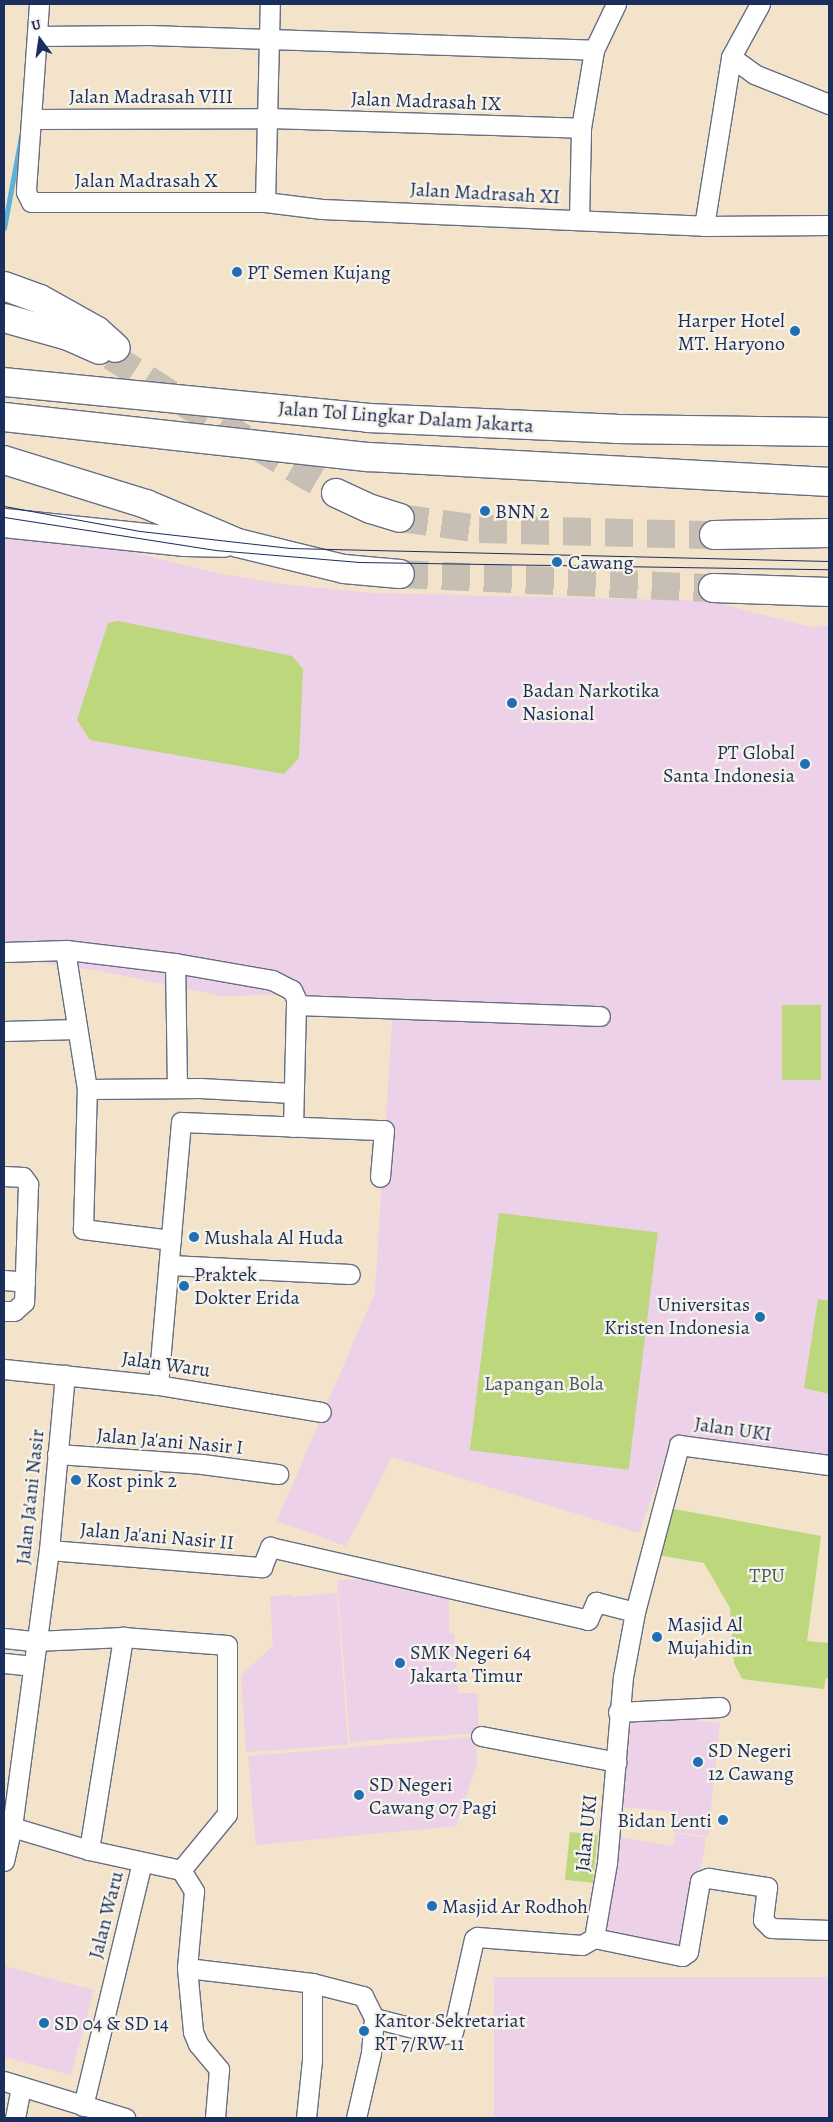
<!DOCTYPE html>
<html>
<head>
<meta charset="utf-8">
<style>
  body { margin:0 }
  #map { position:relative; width:833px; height:2122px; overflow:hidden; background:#f3e3ca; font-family:Alegreya,serif }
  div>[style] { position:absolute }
  .built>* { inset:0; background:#ecd1e9; transform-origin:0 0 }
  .green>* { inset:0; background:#bdd77c; transform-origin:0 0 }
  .stream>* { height:5px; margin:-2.5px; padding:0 2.5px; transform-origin:2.5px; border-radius:2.5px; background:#5fb1da }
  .highway-tunnel>* { height:28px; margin-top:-14px; transform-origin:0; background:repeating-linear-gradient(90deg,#c8bfb4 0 28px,transparent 0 42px) }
  .roads { filter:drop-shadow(1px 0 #676e84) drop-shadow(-1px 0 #676e84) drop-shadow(0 1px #676e84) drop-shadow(0 -1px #676e84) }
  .minor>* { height:19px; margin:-9.5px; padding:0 9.5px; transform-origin:9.5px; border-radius:9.5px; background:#fff }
  .highway>* { height:28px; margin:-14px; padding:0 14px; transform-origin:14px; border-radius:14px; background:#fff }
  .tram>* { height:1px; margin:-0.5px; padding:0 0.5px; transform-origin:0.5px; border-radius:0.5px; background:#1b2f5e }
  .dots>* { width:14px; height:14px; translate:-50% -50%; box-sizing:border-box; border:2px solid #f7f3e8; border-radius:50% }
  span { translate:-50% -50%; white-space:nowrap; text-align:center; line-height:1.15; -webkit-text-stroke:4.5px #f7f3e8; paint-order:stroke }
  .street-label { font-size:20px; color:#1b2f5e }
  .poi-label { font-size:20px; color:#1b2f5e }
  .left { translate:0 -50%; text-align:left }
  .right { translate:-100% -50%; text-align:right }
  .park-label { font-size:20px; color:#445966 }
  .frame { position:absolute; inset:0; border:5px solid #1b2f5e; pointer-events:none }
  .north { position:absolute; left:15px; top:15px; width:50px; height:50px; -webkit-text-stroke:4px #f7f3e8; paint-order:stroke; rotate:346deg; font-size:14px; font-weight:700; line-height:20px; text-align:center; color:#1b2f5e }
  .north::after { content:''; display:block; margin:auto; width:18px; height:22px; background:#1b2f5e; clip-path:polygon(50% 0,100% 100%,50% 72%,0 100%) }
</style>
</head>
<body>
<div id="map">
  <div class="built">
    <div style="clip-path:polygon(4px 522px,222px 574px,280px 584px,373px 593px,710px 601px,811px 627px,829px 626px,829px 1455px,674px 1434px,639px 1533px,392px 1457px,346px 1546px,277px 1521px,375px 1292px,393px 1006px,376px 999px,310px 994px,222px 996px,100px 971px,4px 958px)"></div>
    <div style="clip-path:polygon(411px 1579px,411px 1592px,449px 1589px,449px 1633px,454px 1633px,458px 1693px,477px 1693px,479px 1733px,350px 1742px,337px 1580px)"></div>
    <div style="clip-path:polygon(337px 1593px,348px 1745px,246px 1752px,241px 1675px,273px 1646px,270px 1596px,291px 1595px,291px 1597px)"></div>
    <div style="clip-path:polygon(632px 1714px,720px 1723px,708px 1836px,673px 1832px,675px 1812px,622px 1807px)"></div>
    <div style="clip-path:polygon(476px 1737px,477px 1764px,456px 1826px,256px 1845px,248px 1756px)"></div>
    <div style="clip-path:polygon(676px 1833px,706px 1838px,688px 1947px,597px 1932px,613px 1836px,673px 1846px)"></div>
    <div style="clip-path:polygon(4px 1966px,94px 1990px,71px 2075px,4px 2057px)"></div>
    <div style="left:829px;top:1977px;width:141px;height:335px;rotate:90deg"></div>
  </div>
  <div class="green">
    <div style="clip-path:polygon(118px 621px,292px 656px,303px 669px,299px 758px,284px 774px,90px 740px,77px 720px,108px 623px)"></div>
    <div style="left:782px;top:1005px;width:39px;height:75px"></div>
    <div style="left:499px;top:1213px;width:160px;height:239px;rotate:7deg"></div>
    <div style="clip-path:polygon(818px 1299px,829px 1301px,829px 1394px,804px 1388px)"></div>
    <div style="clip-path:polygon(663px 1507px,821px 1536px,807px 1641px,829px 1643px,829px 1678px,826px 1678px,824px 1689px,742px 1679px,734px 1663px,730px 1608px,704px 1563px,651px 1554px)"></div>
    <div style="left:570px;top:1832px;width:28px;height:48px;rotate:6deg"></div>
  </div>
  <div class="stream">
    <div style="left:4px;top:228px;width:94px;rotate:-79.5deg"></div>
  </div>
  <div class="highway-tunnel">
    <div style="left:111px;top:356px;width:87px;rotate:32.8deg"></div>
    <div style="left:184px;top:403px;width:177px;rotate:30.6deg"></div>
    <div style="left:400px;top:518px;width:80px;rotate:7.9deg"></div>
    <div style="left:479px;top:529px;width:235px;rotate:1.5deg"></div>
    <div style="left:400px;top:574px;width:313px;rotate:2.6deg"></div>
  </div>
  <div class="roads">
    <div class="minor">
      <div style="left:39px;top:4px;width:188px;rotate:94deg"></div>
      <div style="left:26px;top:192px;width:11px;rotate:63deg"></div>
      <div style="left:31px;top:202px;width:234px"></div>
      <div style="left:265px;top:202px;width:57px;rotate:7deg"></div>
      <div style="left:322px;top:209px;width:382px;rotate:2.5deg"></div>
      <div style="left:704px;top:226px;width:125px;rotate:-0.5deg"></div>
      <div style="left:37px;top:36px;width:112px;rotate:-0.5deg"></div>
      <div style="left:149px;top:35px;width:445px;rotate:1.9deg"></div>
      <div style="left:731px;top:57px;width:29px;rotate:36deg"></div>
      <div style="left:754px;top:74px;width:81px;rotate:21.8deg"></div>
      <div style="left:32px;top:119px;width:237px;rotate:-0.2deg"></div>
      <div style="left:269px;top:118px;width:312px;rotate:1.8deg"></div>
      <div style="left:265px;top:202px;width:198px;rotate:-88.6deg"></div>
      <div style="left:579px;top:219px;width:91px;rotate:-88.7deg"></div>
      <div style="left:581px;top:128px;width:79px;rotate:-80.5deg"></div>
      <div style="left:594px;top:50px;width:51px;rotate:-64.4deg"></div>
      <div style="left:704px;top:226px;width:171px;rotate:-80.9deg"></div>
      <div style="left:731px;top:57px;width:60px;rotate:-61.3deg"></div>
      <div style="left:4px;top:952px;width:63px;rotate:-1.8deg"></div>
      <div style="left:4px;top:1031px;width:73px;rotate:-1.6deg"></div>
      <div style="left:177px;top:1087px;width:124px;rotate:-90.9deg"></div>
      <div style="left:175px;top:963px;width:98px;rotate:9.9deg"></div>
      <div style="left:272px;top:980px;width:22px;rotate:27deg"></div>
      <div style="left:292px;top:990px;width:17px;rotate:65deg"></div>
      <div style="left:299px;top:1005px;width:301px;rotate:2.1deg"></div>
      <div style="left:87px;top:1089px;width:113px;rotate:-0.5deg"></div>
      <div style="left:200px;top:1088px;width:92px;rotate:3.1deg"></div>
      <div style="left:293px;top:1127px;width:125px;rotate:-88.6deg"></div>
      <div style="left:4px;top:1176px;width:19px;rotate:3deg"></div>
      <div style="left:23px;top:1177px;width:9px;rotate:54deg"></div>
      <div style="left:28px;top:1184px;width:118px;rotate:91.9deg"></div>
      <div style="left:24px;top:1302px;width:13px;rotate:138deg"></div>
      <div style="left:14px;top:1311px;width:10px;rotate:180deg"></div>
      <div style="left:171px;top:1240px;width:89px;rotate:-172.9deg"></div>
      <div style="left:83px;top:1229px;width:140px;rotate:-88.4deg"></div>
      <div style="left:87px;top:1089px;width:135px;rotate:-99deg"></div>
      <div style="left:66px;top:956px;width:6px;rotate:-81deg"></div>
      <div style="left:67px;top:950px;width:109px;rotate:6.9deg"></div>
      <div style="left:170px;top:1265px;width:180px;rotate:2.9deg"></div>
      <div style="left:4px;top:1280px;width:21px;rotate:5deg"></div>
      <div style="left:4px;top:1369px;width:155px;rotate:5.9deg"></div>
      <div style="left:158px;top:1385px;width:165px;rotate:9.4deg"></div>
      <div style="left:158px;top:1385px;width:264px;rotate:-85deg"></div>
      <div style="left:181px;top:1122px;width:203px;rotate:2.3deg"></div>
      <div style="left:384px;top:1130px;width:47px;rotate:94.9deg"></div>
      <div style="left:57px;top:1454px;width:145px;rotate:3.9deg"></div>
      <div style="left:202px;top:1464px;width:77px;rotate:7.5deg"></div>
      <div style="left:49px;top:1550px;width:214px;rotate:4.6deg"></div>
      <div style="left:262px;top:1567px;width:22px;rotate:-68deg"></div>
      <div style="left:270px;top:1547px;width:326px;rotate:12.9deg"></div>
      <div style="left:588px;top:1620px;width:20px;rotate:-66deg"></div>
      <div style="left:596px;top:1602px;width:40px;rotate:14.4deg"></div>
      <div style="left:4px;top:1638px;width:31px;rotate:6deg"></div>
      <div style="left:35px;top:1641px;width:88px;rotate:-2.6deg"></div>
      <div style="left:123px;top:1637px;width:104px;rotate:4.4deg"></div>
      <div style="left:227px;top:1645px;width:169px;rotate:90deg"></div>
      <div style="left:227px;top:1814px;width:72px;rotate:129.4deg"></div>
      <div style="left:181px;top:1870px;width:94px;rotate:-167.7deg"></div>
      <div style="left:89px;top:1850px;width:80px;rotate:-163.4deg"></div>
      <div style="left:4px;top:1663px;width:27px;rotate:6deg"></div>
      <div style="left:618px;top:1712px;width:102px;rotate:-2.8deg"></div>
      <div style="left:481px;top:1736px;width:138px;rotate:10.8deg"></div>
      <div style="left:89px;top:1850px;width:216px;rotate:-80.9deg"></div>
      <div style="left:4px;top:1861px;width:35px;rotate:-77deg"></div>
      <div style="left:12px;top:1827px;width:279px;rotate:-82.4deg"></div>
      <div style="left:49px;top:1550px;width:176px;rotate:-84.8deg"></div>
      <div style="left:181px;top:1870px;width:25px;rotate:58deg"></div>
      <div style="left:194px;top:1891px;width:77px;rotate:95.2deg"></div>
      <div style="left:187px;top:1968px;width:64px;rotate:84.6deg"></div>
      <div style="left:193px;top:2032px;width:13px;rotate:67deg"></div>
      <div style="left:198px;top:2044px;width:33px;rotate:50deg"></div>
      <div style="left:219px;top:2069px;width:49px;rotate:94.7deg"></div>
      <div style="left:594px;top:1938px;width:90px;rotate:11.6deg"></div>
      <div style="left:682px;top:1956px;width:7px;rotate:-34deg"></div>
      <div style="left:688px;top:1952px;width:72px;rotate:-80.4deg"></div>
      <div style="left:700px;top:1881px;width:9px;rotate:-21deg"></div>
      <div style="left:708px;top:1878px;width:60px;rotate:8.7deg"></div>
      <div style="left:767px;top:1887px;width:33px;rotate:97deg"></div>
      <div style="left:763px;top:1920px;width:11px;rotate:45deg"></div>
      <div style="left:771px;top:1928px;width:58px;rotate:2deg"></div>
      <div style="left:187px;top:1968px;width:126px;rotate:6.8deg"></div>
      <div style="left:312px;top:1983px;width:53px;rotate:14.3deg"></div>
      <div style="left:363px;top:1996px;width:25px;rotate:63deg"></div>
      <div style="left:374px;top:2018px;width:35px;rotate:95deg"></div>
      <div style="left:371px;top:2053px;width:67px;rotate:103deg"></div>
      <div style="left:374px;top:2018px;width:68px;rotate:14.4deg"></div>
      <div style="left:440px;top:2035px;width:13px;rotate:-13deg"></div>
      <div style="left:453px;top:2032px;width:95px;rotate:-77.3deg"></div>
      <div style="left:474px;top:1939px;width:4px;rotate:-34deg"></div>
      <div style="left:477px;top:1937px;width:105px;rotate:4.4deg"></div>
      <div style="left:582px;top:1945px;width:14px;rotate:-30deg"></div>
      <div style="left:594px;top:1938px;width:76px;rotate:-80.2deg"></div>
      <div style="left:607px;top:1863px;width:187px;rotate:-85.1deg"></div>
      <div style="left:623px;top:1677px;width:66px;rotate:-79.5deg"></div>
      <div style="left:635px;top:1612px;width:173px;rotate:-75.2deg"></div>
      <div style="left:679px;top:1445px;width:151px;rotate:7.6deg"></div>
      <div style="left:4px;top:2081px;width:127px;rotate:17deg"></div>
      <div style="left:83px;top:2106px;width:250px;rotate:-76.4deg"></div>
      <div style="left:15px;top:2118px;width:32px;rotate:-79deg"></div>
      <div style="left:306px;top:2118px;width:58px;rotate:-84.1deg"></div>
      <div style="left:312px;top:2060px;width:77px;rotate:-90deg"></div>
    </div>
    <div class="highway">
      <div style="left:4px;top:286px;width:38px;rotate:20deg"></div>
      <div style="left:40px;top:299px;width:65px;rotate:29.3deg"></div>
      <div style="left:97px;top:331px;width:25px;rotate:42deg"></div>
      <div style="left:4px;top:318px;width:66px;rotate:15.7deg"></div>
      <div style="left:68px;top:336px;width:34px;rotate:24deg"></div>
      <div style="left:4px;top:382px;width:366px;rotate:5.6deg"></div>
      <div style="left:368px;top:418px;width:248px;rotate:2.5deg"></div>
      <div style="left:616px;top:429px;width:213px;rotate:0.8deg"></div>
      <div style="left:4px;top:417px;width:367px;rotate:6.3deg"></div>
      <div style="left:369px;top:457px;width:461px;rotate:3.1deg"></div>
      <div style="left:4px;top:460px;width:149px;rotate:17.2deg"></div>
      <div style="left:146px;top:504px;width:100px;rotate:23deg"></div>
      <div style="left:238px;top:543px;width:109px;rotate:13.8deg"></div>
      <div style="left:344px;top:569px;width:56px;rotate:5.1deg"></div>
      <div style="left:336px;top:493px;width:38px;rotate:25deg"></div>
      <div style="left:371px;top:509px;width:30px;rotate:17deg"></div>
      <div style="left:4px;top:523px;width:182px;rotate:6deg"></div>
      <div style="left:185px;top:542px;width:39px;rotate:1deg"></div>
      <div style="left:714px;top:535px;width:115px;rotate:-1deg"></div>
      <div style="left:713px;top:588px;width:116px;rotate:2deg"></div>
    </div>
  </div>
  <div class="tram">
    <div style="left:4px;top:506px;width:138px;rotate:10.4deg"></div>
    <div style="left:140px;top:531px;width:151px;rotate:6.5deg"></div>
    <div style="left:290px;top:548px;width:539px;rotate:1.38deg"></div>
    <div style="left:4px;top:517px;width:214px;rotate:8.9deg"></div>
    <div style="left:215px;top:550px;width:145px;rotate:4.7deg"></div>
    <div style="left:360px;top:562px;width:469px;rotate:0.9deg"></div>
  </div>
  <div class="dots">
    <div style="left:237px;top:272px;background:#1f6fb2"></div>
    <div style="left:795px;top:331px;background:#1f6fb2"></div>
    <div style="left:485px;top:511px;background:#1f6fb2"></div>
    <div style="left:557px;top:562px;background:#1f6fb2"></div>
    <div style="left:512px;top:703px;background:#1f6fb2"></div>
    <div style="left:805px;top:764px;background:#1f6fb2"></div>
    <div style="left:194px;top:1237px;background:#1f6fb2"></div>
    <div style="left:184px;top:1286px;background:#1f6fb2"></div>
    <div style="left:760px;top:1317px;background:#1f6fb2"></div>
    <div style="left:76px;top:1480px;background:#1f6fb2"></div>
    <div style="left:657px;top:1637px;background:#1f6fb2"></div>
    <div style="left:400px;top:1663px;background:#1f6fb2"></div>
    <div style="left:698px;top:1762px;background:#1f6fb2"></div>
    <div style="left:359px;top:1795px;background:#1f6fb2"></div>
    <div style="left:723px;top:1820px;background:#1f6fb2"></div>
    <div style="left:432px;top:1906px;background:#1f6fb2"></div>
    <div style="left:44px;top:2023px;background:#1f6fb2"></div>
    <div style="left:364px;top:2031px;background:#1f6fb2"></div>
  </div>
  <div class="street-label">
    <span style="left:151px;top:96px">Jalan Madrasah VIII</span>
    <span style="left:426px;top:101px;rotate:2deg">Jalan Madrasah IX</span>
    <span style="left:146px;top:180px">Jalan Madrasah X</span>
    <span style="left:485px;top:193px;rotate:3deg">Jalan Madrasah XI</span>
    <span style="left:406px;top:417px;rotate:4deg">Jalan Tol Lingkar Dalam Jakarta</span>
    <span style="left:166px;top:1364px;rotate:8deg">Jalan Waru</span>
    <span style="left:733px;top:1429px;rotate:8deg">Jalan UKI</span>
    <span style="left:170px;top:1441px;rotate:5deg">Jalan Ja'ani Nasir I</span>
    <span style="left:30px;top:1497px;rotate:-84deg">Jalan Ja'ani Nasir</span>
    <span style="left:157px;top:1536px;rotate:5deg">Jalan Ja'ani Nasir II</span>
    <span style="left:586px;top:1833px;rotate:-84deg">Jalan UKI</span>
    <span style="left:106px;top:1915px;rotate:-76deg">Jalan Waru</span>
  </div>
  <div class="poi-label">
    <span class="left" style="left:247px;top:272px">PT Semen Kujang</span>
    <span class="right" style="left:785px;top:332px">Harper Hotel<br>MT. Haryono</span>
    <span class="left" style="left:495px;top:511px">BNN 2</span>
    <span class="left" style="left:568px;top:562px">Cawang</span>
    <span class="left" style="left:522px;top:702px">Badan Narkotika<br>Nasional</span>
    <span class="right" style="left:795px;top:764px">PT Global<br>Santa Indonesia</span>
    <span class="left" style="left:204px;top:1237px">Mushala Al Huda</span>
    <span class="left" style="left:194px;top:1286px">Praktek<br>Dokter Erida</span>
    <span class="right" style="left:750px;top:1316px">Universitas<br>Kristen Indonesia</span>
    <span class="left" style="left:86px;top:1480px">Kost pink 2</span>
    <span class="left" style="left:667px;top:1636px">Masjid Al<br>Mujahidin</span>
    <span class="left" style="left:410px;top:1664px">SMK Negeri 64<br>Jakarta Timur</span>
    <span class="left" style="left:708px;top:1762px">SD Negeri<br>12 Cawang</span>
    <span class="left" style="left:369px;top:1796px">SD Negeri<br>Cawang 07 Pagi</span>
    <span class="right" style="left:712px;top:1820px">Bidan Lenti</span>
    <span class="left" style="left:442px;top:1906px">Masjid Ar Rodhoh</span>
    <span class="left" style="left:374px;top:2032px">Kantor Sekretariat<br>RT 7/RW 11</span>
    <span class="left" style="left:54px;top:2023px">SD 04 &amp; SD 14</span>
  </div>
  <div class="park-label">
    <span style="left:544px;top:1383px">Lapangan Bola</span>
    <span style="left:767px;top:1575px">TPU</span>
  </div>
  <div class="frame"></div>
  <div class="north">U</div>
</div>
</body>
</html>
